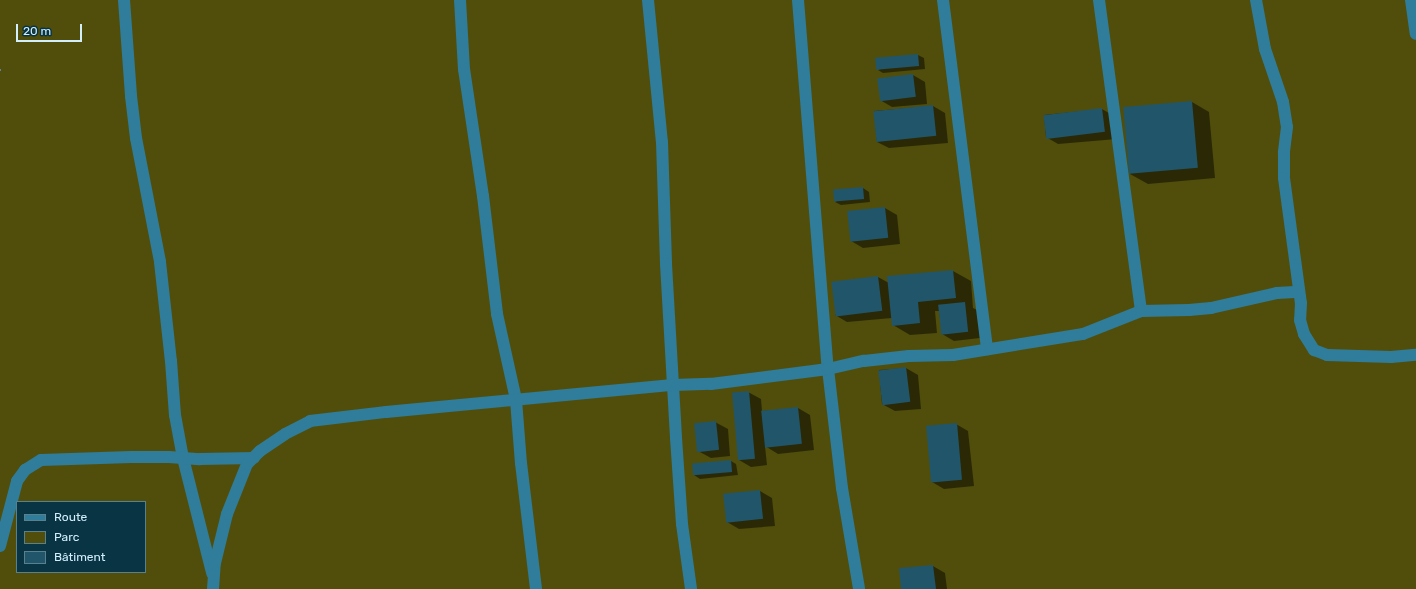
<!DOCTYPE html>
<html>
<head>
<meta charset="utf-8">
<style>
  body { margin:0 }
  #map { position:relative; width:1416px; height:589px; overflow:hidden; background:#163e4e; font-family:Rubik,sans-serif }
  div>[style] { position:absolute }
  .green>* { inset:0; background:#514e0b }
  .shadow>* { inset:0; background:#0007 }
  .building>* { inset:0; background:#21566a; transform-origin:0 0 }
  .path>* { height:2.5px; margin-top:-1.25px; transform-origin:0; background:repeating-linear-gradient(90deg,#618493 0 3px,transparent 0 6px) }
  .minor>* { height:12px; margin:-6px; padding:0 6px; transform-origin:6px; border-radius:6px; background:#2f7d9a }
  span { translate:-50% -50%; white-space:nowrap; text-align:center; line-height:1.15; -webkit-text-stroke:3px #093443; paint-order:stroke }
  .legend { position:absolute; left:16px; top:501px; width:130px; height:72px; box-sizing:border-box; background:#093443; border:1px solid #5a7f8d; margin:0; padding:5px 7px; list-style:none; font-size:12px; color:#d3effc }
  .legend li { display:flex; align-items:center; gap:8px; height:20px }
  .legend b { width:20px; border:1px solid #5a7f8d }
  .scale { position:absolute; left:16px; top:24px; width:66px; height:18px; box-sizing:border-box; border:2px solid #d3effc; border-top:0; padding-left:5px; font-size:12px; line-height:14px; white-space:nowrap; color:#d3effc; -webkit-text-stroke:3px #093443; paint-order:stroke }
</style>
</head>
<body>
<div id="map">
  <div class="green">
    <div style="clip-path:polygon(evenodd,0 0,1416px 0,1416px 589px,0 589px,0 0,17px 502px,145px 502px,145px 572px,17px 572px,17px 502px)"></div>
  </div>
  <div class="shadow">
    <div style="clip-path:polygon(918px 55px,924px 58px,925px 69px,883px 73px,878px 70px)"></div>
    <div style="clip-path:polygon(913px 75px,925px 82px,927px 104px,892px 107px,880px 100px)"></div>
    <div style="clip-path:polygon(1192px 102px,1209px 112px,1215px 178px,1148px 184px,1130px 174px)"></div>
    <div style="clip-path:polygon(933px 106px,945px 113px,948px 143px,889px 148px,877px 142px,874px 111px)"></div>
    <div style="clip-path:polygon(1102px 109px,1114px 116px,1117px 139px,1058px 144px,1046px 137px,1044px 115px)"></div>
    <div style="clip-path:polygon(863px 188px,869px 192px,870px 202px,841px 205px,835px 202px)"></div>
    <div style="clip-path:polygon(885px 208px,897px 215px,900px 244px,863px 248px,851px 241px)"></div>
    <div style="clip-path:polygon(953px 271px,971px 281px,973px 308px,977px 310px,980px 338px,954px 341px,942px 334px,939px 311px,935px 311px,937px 333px,910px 335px,893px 325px,892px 318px,847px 322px,835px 315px,878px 277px,889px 283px,888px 277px)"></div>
    <div style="clip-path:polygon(906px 368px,918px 375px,921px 409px,895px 411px,882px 404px,879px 370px)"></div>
    <div style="clip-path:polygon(748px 392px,761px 399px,762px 411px,798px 408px,810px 415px,814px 450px,778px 454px,765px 446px,767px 465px,751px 467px,739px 460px)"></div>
    <div style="clip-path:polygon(715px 422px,728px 429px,730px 456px,711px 458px,698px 451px)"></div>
    <div style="clip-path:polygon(956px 424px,968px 431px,974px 486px,944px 489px,932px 482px)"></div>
    <div style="clip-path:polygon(731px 461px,736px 464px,738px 475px,700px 479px,694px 475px)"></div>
    <div style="clip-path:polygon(760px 491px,772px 498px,775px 526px,739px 529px,727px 522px)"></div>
    <div style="clip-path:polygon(933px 566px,945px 573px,947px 589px,902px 589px,900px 569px)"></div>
  </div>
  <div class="building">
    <div style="left:918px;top:54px;width:12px;height:43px;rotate:85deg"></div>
    <div style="left:913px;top:74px;width:23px;height:36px;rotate:83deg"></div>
    <div style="left:1192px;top:101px;width:67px;height:69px;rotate:85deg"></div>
    <div style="left:933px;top:105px;width:31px;height:60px;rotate:84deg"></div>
    <div style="left:1102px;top:108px;width:24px;height:59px;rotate:83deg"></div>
    <div style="left:863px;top:187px;width:12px;height:30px;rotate:85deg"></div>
    <div style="left:885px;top:207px;width:31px;height:38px;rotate:84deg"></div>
    <div style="clip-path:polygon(953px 270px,956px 298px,918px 302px,920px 323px,892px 326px,887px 276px)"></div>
    <div style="left:878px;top:276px;width:35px;height:47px;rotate:83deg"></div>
    <div style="left:965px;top:302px;width:30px;height:27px;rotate:84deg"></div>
    <div style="left:906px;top:367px;width:35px;height:28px;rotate:83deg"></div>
    <div style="left:749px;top:391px;width:68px;height:17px;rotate:85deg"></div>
    <div style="left:798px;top:407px;width:37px;height:37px;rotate:84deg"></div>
    <div style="left:716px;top:421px;width:29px;height:22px;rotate:84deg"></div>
    <div style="left:957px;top:423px;width:57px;height:31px;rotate:85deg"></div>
    <div style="left:731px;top:460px;width:12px;height:39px;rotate:85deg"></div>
    <div style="left:760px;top:490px;width:29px;height:37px;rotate:84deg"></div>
    <div style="clip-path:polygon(933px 565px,936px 589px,901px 589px,899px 568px)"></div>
  </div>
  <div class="path">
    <div style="left:0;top:70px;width:1px"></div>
  </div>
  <div class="minor">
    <div style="left:124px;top:0;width:96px;rotate:85.8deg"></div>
    <div style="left:131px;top:96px;width:42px;rotate:83.2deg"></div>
    <div style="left:136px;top:138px;width:126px;rotate:79deg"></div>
    <div style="left:160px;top:262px;width:100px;rotate:83.7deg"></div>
    <div style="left:171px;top:361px;width:54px;rotate:85.8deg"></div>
    <div style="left:175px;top:415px;width:44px;rotate:79.5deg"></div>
    <div style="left:183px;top:458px;width:119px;rotate:75.8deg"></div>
    <div style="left:460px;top:0;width:69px;rotate:86.7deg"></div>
    <div style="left:464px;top:69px;width:128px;rotate:81.5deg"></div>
    <div style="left:483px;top:196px;width:119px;rotate:83.2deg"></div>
    <div style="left:497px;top:314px;width:88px;rotate:77.5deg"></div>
    <div style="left:516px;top:400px;width:63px;rotate:85.5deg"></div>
    <div style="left:521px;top:463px;width:127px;rotate:83.2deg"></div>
    <div style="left:648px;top:0;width:143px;rotate:84.4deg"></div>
    <div style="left:662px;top:142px;width:122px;rotate:88.1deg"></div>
    <div style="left:666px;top:264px;width:174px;rotate:86.7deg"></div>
    <div style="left:676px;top:438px;width:86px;rotate:86deg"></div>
    <div style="left:682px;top:524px;width:66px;rotate:82.1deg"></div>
    <div style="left:798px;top:0;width:370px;rotate:85.4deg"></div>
    <div style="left:828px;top:369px;width:120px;rotate:83.3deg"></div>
    <div style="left:842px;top:488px;width:102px;rotate:80.4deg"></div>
    <div style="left:943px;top:0;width:352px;rotate:82.8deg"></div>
    <div style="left:1099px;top:0;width:314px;rotate:82.3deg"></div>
    <div style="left:1256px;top:0;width:50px;rotate:79.6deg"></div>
    <div style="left:1265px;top:49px;width:56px;rotate:71.2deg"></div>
    <div style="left:1283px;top:102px;width:25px;rotate:81deg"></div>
    <div style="left:1287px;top:127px;width:26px;rotate:97deg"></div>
    <div style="left:1284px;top:153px;width:25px;rotate:90deg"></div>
    <div style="left:1284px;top:178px;width:126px;rotate:82.3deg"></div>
    <div style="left:1301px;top:303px;width:17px;rotate:93deg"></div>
    <div style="left:1300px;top:320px;width:15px;rotate:74deg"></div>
    <div style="left:1304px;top:334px;width:19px;rotate:58deg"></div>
    <div style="left:1314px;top:350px;width:14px;rotate:21deg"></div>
    <div style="left:1327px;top:355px;width:64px;rotate:1.8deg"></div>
    <div style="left:1391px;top:357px;width:25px;rotate:-5deg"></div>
    <div style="left:1411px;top:0;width:34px;rotate:82deg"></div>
    <div style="left:0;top:546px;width:67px;rotate:-75.3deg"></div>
    <div style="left:17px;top:481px;width:14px;rotate:-54deg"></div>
    <div style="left:25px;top:470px;width:19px;rotate:-32deg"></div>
    <div style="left:41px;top:460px;width:90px;rotate:-1.9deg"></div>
    <div style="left:131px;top:457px;width:38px"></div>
    <div style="left:169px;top:457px;width:31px;rotate:4deg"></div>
    <div style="left:200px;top:459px;width:54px;rotate:-1.1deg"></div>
    <div style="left:213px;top:589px;width:26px;rotate:-86deg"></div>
    <div style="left:215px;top:563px;width:50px;rotate:-76.2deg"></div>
    <div style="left:227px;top:514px;width:54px;rotate:-68.2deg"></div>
    <div style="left:247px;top:464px;width:18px;rotate:-45deg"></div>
    <div style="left:260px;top:451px;width:30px;rotate:-34deg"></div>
    <div style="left:285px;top:434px;width:28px;rotate:-27deg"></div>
    <div style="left:310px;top:421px;width:77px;rotate:-6.8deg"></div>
    <div style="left:386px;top:412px;width:288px;rotate:-5.4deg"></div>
    <div style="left:673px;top:385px;width:38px;rotate:-2deg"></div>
    <div style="left:711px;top:384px;width:118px;rotate:-7.3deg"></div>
    <div style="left:828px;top:369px;width:37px;rotate:-13deg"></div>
    <div style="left:864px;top:361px;width:45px;rotate:-6.3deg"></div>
    <div style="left:909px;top:356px;width:44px;rotate:-1.3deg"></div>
    <div style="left:953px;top:355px;width:132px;rotate:-9.2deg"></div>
    <div style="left:1083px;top:334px;width:62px;rotate:-21.6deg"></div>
    <div style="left:1141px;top:311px;width:48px;rotate:-1.2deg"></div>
    <div style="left:1189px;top:310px;width:22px;rotate:-5deg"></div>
    <div style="left:1211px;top:308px;width:68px;rotate:-12.8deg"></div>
    <div style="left:1277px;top:293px;width:22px;rotate:-3deg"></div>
  </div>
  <ul class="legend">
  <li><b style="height:5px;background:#2f7d9a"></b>Route</li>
  <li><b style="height:11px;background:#514e0b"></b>Parc</li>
  <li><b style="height:11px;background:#21566a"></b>Bâtiment</li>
  </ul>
  <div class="scale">20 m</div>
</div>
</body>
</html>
